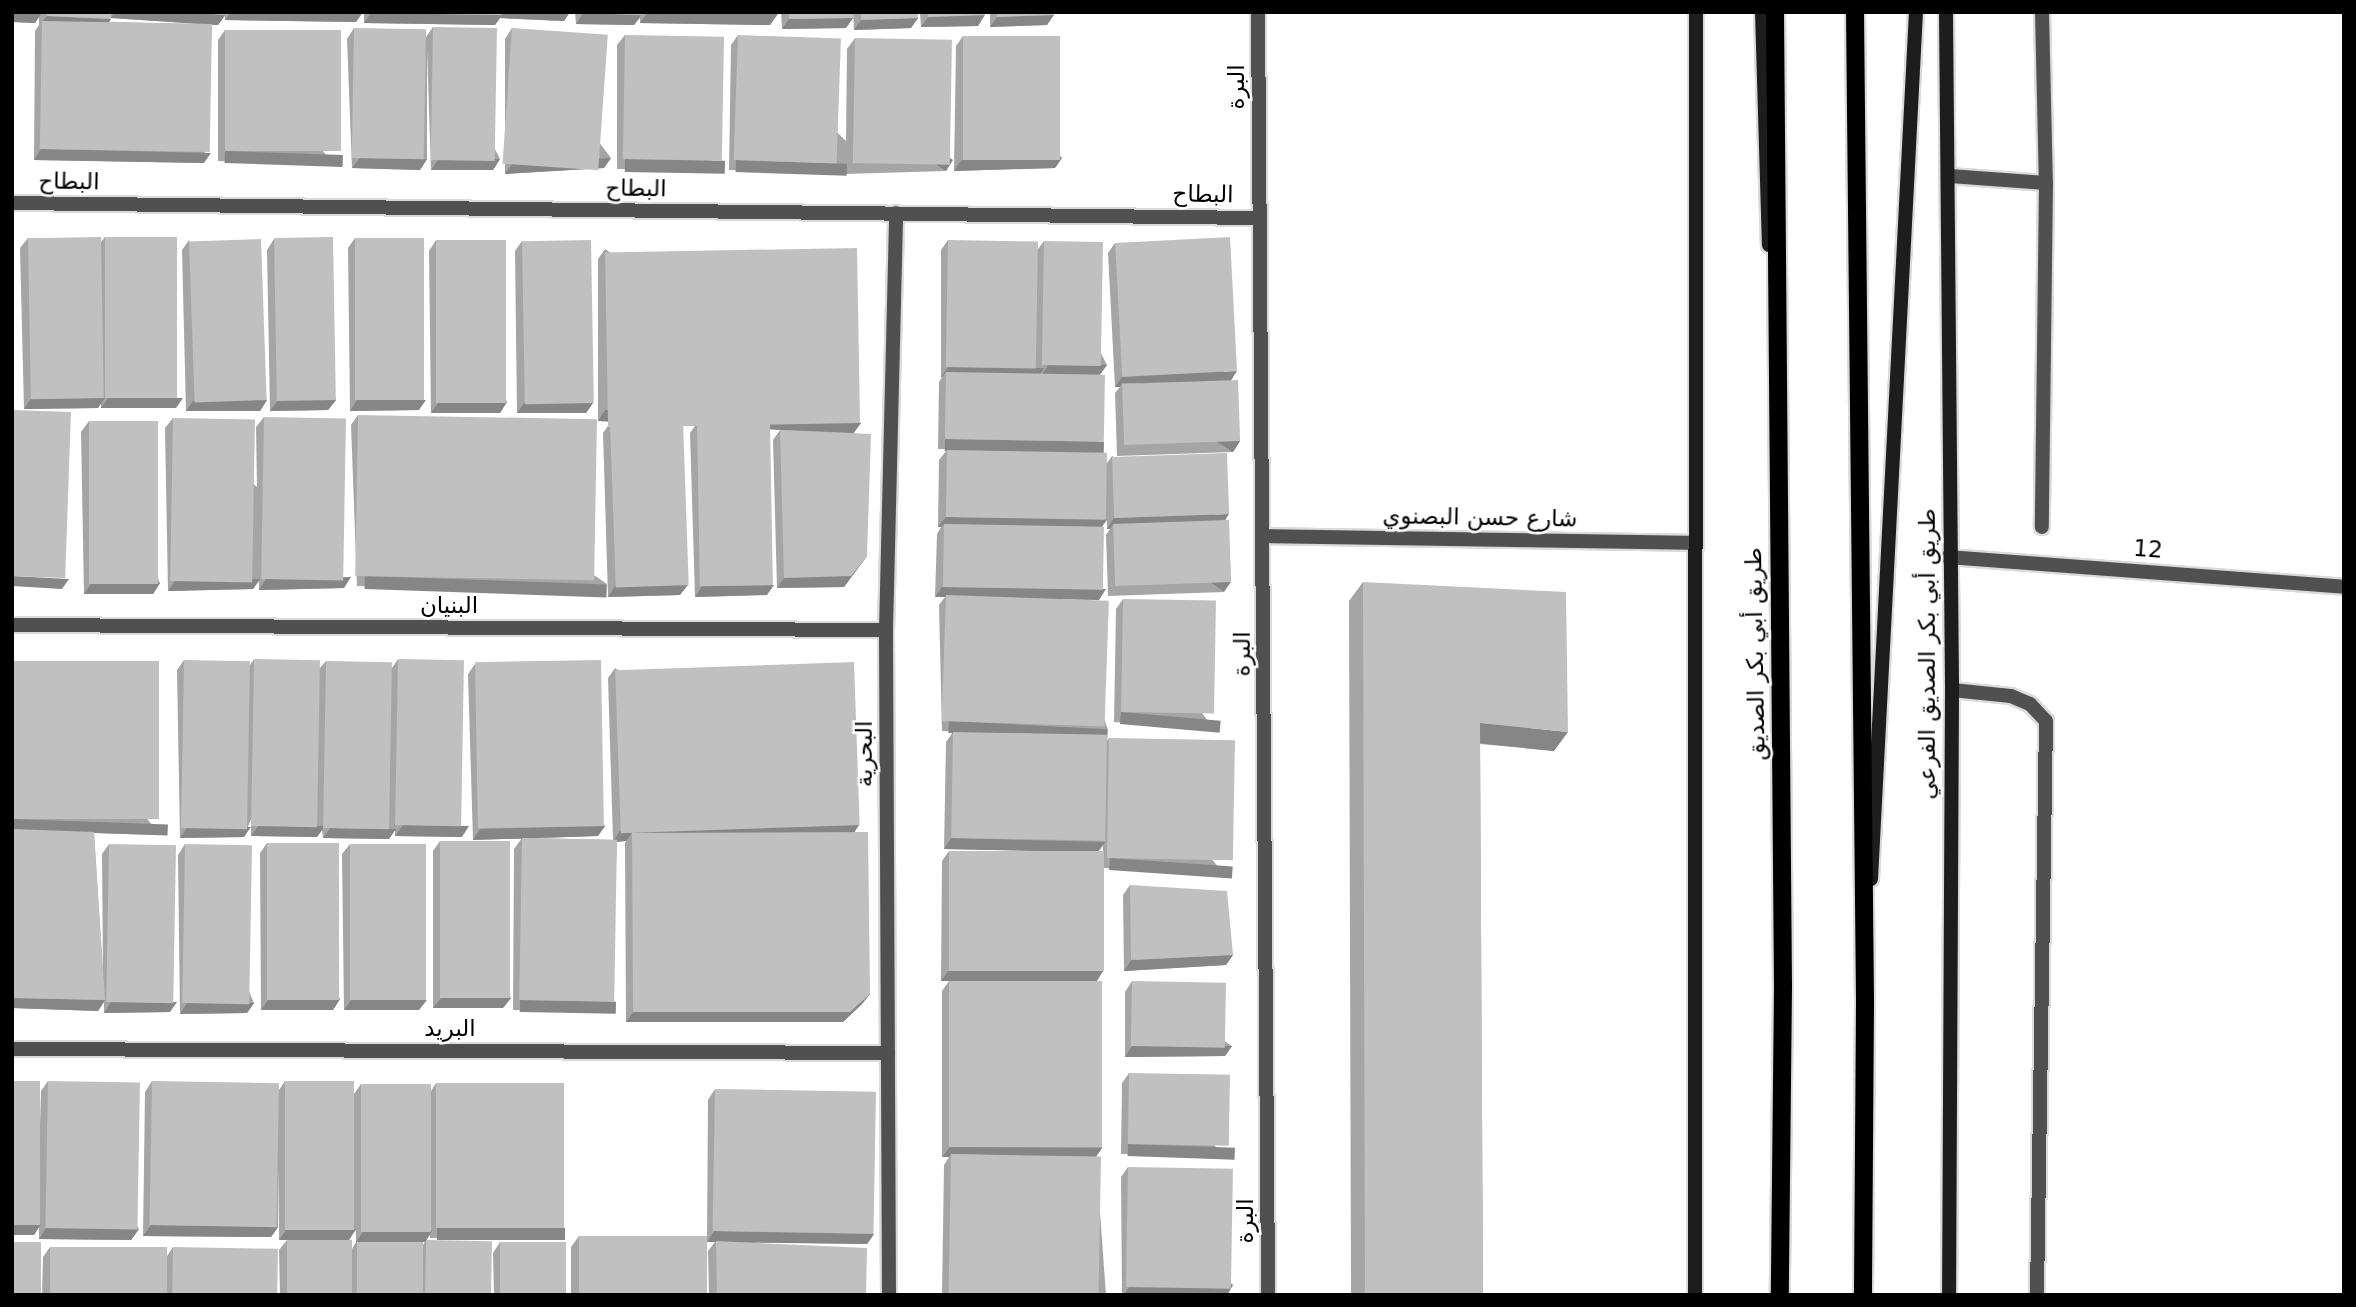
<!DOCTYPE html>
<html>
<head>
<meta charset="utf-8">
<style>
  body { margin:0 }
  #map { position:relative; width:2356px; height:1307px; overflow:hidden; background:#fff; font-family:"DejaVu Sans",Vazirmatn,sans-serif }
  div>[style] { position:absolute }
  .roads { filter:drop-shadow(2px 0 #dbdbdb) drop-shadow(-2px 0 #dbdbdb) drop-shadow(0 2px #dbdbdb) drop-shadow(0 -2px #dbdbdb) }
  .lane>* { height:14px; margin:-7px; padding:0 7px; transform-origin:7px; border-radius:7px; background:#505050 }
  .street>* { height:14px; margin:-7px; padding:0 7px; transform-origin:7px; border-radius:7px; background:#505050 }
  .secondary>* { height:14px; margin:-7px; padding:0 7px; transform-origin:7px; border-radius:7px; background:#1d1d1d }
  .primary>* { height:18px; margin:-9px; padding:0 9px; transform-origin:9px; border-radius:9px; background:#000 }
  .wall>* { inset:0; background:#a5a5a5 }
  .shaded-wall>* { inset:0; background:#868686; transform-origin:0 0 }
  .building>* { inset:0; background:#c0c0c0; transform-origin:0 0 }
  span { translate:-50% -50%; white-space:nowrap; text-align:center; line-height:1.15; -webkit-text-stroke:5px #fff; paint-order:stroke }
  .street-label { font-size:23px; color:#000 }
  .frame { position:absolute; inset:0; border:14px solid #000; pointer-events:none }
</style>
</head>
<body>
<div id="map">
  <div class="roads">
    <div class="lane">
      <div style="left:2042px;top:12px;width:171px;rotate:88.7deg"></div>
      <div style="left:2046px;top:183px;width:344px;rotate:90.7deg"></div>
      <div style="left:1950px;top:176px;width:96px;rotate:4.2deg"></div>
      <div style="left:1952px;top:690px;width:59px;rotate:5.8deg"></div>
      <div style="left:2011px;top:696px;width:21px;rotate:23deg"></div>
      <div style="left:2030px;top:704px;width:23px;rotate:47deg"></div>
      <div style="left:2046px;top:721px;width:574px;rotate:90.9deg"></div>
    </div>
    <div class="street">
      <div style="left:1258px;top:12px;width:1283px;rotate:89.55deg"></div>
      <div style="left:12px;top:203px;width:1247px;rotate:0.69deg"></div>
      <div style="left:1264px;top:536px;width:432px;rotate:0.9deg"></div>
      <div style="left:1948px;top:557px;width:397px;rotate:4.3deg"></div>
      <div style="left:12px;top:625px;width:874px;rotate:0.33deg"></div>
      <div style="left:12px;top:1049px;width:876px;rotate:0.26deg"></div>
      <div style="left:889px;top:1295px;width:665px;rotate:-90.26deg"></div>
      <div style="left:886px;top:630px;width:417px;rotate:-88.6deg"></div>
    </div>
    <div class="secondary">
      <div style="left:1762px;top:12px;width:233px;rotate:88.3deg"></div>
      <div style="left:1946px;top:12px;width:678px;rotate:89.49deg"></div>
      <div style="left:1952px;top:690px;width:605px;rotate:90.28deg"></div>
      <div style="left:1871px;top:879px;width:868px;rotate:-87.03deg"></div>
      <div style="left:1695px;top:1295px;width:1283px;rotate:-89.96deg"></div>
    </div>
    <div class="primary">
      <div style="left:1775px;top:12px;width:975px;rotate:89.53deg"></div>
      <div style="left:1783px;top:987px;width:308px;rotate:90.6deg"></div>
      <div style="left:1855px;top:12px;width:991px;rotate:89.42deg"></div>
      <div style="left:1865px;top:1003px;width:292px;rotate:90.4deg"></div>
    </div>
  </div>
  <div class="wall">
    <div style="clip-path:polygon(evenodd,12px 12px,363px 12px,356px 22px,225px 20px,225px 16px,218px 25px,212px 25px,204px 163px,34px 160px,35px 31px,39px 25px,39px 16px,35px 23px,12px 22px,12px 12px,111px 18px,199px 24px,109px 22px,111px 18px)"></div>
    <div style="clip-path:polygon(364px 12px,570px 12px,564px 21px,500px 18px,495px 25px,364px 23px)"></div>
    <div style="clip-path:polygon(575px 12px,777px 12px,770px 25px,640px 23px,640px 18px,634px 25px,576px 24px)"></div>
    <div style="clip-path:polygon(781px 12px,853px 12px,853px 18px,846px 28px,782px 29px)"></div>
    <div style="clip-path:polygon(853px 12px,918px 12px,918px 18px,911px 28px,854px 30px)"></div>
    <div style="clip-path:polygon(920px 12px,985px 12px,978px 26px,921px 27px)"></div>
    <div style="clip-path:polygon(990px 12px,1054px 12px,1047px 25px,990px 27px)"></div>
    <div style="clip-path:polygon(433px 27px,500px 159px,493px 170px,431px 170px,427px 50px,427px 159px,420px 170px,352px 168px,347px 39px,354px 28px,426px 37px)"></div>
    <div style="clip-path:polygon(512px 28px,611px 158px,604px 168px,505px 174px,505px 39px)"></div>
    <div style="clip-path:polygon(225px 30px,335px 166px,218px 161px,218px 40px)"></div>
    <div style="clip-path:polygon(625px 35px,718px 170px,617px 169px,617px 45px)"></div>
    <div style="clip-path:polygon(738px 35px,846px 141px,847px 49px,855px 38px,946px 171px,845px 174px,845px 166px,840px 174px,729px 170px,731px 45px)"></div>
    <div style="clip-path:polygon(963px 36px,1062px 158px,1055px 168px,954px 171px,956px 46px)"></div>
    <div style="clip-path:polygon(105px 237px,176px 408px,101px 408px,101px 403px,98px 408px,24px 409px,20px 248px,28px 238px,101px 242px)"></div>
    <div style="clip-path:polygon(355px 238px,419px 410px,350px 411px,348px 248px)"></div>
    <div style="clip-path:polygon(274px 239px,336px 400px,328px 410px,270px 411px,267px 250px)"></div>
    <div style="clip-path:polygon(189px 240px,267px 400px,260px 411px,186px 411px,182px 250px)"></div>
    <div style="clip-path:polygon(436px 240px,507px 402px,500px 413px,431px 413px,429px 251px)"></div>
    <div style="clip-path:polygon(948px 240px,1038px 249px,1044px 241px,1107px 365px,1100px 374px,1097px 452px,938px 449px,939px 382px,942px 377px,941px 377px,941px 250px)"></div>
    <div style="clip-path:polygon(522px 241px,593px 403px,586px 413px,517px 413px,515px 251px)"></div>
    <div style="clip-path:polygon(1115px 243px,1231px 380px,1240px 441px,1233px 452px,1117px 456px,1115px 393px,1120px 387px,1115px 387px,1108px 253px)"></div>
    <div style="clip-path:polygon(605px 249px,861px 423px,854px 433px,867px 556px,844px 587px,777px 588px,773px 440px,780px 430px,770px 429px,767px 595px,695px 597px,690px 433px,695px 426px,683px 425px,680px 595px,608px 597px,603px 433px,610px 423px,628px 422px,598px 421px,598px 259px)"></div>
    <div style="clip-path:polygon(358px 415px,607px 584px,599px 594px,357px 586px,351px 425px)"></div>
    <div style="clip-path:polygon(264px 417px,344px 588px,259px 590px,259px 581px,253px 589px,168px 591px,165px 428px,173px 418px,257px 487px,256px 427px)"></div>
    <div style="clip-path:polygon(89px 421px,160px 583px,153px 594px,84px 594px,81px 432px)"></div>
    <div style="clip-path:polygon(947px 450px,1107px 463px,1112px 456px,1225px 520px,1224px 592px,1108px 596px,1106px 535px,1110px 529px,1107px 529px,1107px 520px,1102px 527px,1099px 600px,1062px 599px,1108px 730px,1104px 735px,1107px 741px,1109px 738px,1226px 876px,1104px 868px,1103px 971px,1097px 981px,1102px 1148px,1096px 1157px,1106px 1295px,942px 1295px,944px 1165px,949px 1157px,942px 1157px,942px 991px,949px 981px,941px 981px,942px 861px,949px 851px,1103px 852px,1103px 845px,1098px 852px,944px 849px,946px 742px,953px 732px,973px 733px,942px 731px,939px 605px,945px 597px,935px 597px,937px 534px,941px 527px,938px 527px,939px 460px)"></div>
    <div style="clip-path:polygon(1363px 582px,1554px 751px,1480px 744px,1483px 1295px,1351px 1295px,1349px 601px)"></div>
    <div style="clip-path:polygon(1123px 599px,1214px 730px,1114px 722px,1116px 609px)"></div>
    <div style="clip-path:polygon(254px 659px,320px 668px,326px 661px,392px 668px,398px 659px,462px 837px,395px 836px,395px 830px,389px 839px,323px 838px,322px 830px,317px 837px,251px 836px,251px 819px,244px 837px,180px 838px,177px 670px,184px 660px,250px 665px)"></div>
    <div style="clip-path:polygon(12px 661px,161px 835px,94px 833px,103px 974px,102px 854px,109px 844px,170px 1012px,104px 1013px,104px 1002px,98px 1011px,12px 1008px)"></div>
    <div style="clip-path:polygon(475px 664px,605px 826px,598px 836px,473px 840px,468px 674px)"></div>
    <div style="clip-path:polygon(615px 668px,859px 825px,854px 832px,870px 994px,862px 1004px,843px 1022px,626px 1022px,625px 843px,626px 841px,617px 842px,609px 1011px,513px 1010px,514px 849px,522px 838px,613px 840px,608px 678px)"></div>
    <div style="clip-path:polygon(440px 841px,511px 998px,503px 1008px,433px 1008px,433px 851px)"></div>
    <div style="clip-path:polygon(267px 843px,340px 999px,333px 1010px,261px 1010px,260px 853px)"></div>
    <div style="clip-path:polygon(185px 844px,254px 1003px,247px 1013px,180px 1014px,178px 855px)"></div>
    <div style="clip-path:polygon(350px 844px,419px 1010px,344px 1010px,342px 854px)"></div>
    <div style="clip-path:polygon(1130px 885px,1233px 955px,1226px 965px,1124px 971px,1123px 895px)"></div>
    <div style="clip-path:polygon(1132px 981px,1232px 1046px,1225px 1056px,1125px 1057px,1125px 992px)"></div>
    <div style="clip-path:polygon(1129px 1073px,1228px 1157px,1121px 1154px,1122px 1083px)"></div>
    <div style="clip-path:polygon(12px 1081px,40px 1124px,41px 1091px,48px 1081px,139px 1229px,131px 1240px,39px 1239px,39px 1227px,34px 1235px,12px 1235px)"></div>
    <div style="clip-path:polygon(152px 1081px,279px 1090px,285px 1081px,354px 1094px,361px 1084px,431px 1091px,436px 1083px,558px 1238px,430px 1238px,430px 1235px,425px 1242px,420px 1242px,423px 1245px,426px 1240px,492px 1295px,280px 1295px,279px 1250px,287px 1240px,352px 1249px,356px 1242px,354px 1114px,356px 1229px,349px 1240px,279px 1240px,279px 1167px,278px 1227px,271px 1237px,143px 1236px,145px 1092px)"></div>
    <div style="clip-path:polygon(715px 1089px,874px 1234px,867px 1244px,755px 1242px,866px 1295px,709px 1295px,708px 1251px,715px 1242px,707px 1242px,708px 1100px)"></div>
    <div style="clip-path:polygon(1128px 1167px,1233px 1285px,1227px 1295px,1122px 1295px,1121px 1177px)"></div>
    <div style="clip-path:polygon(579px 1236px,707px 1295px,571px 1295px,571px 1247px)"></div>
    <div style="clip-path:polygon(500px 1242px,567px 1295px,494px 1295px,493px 1253px)"></div>
    <div style="clip-path:polygon(50px 1247px,167px 1256px,173px 1247px,277px 1295px,42px 1295px,43px 1257px)"></div>
  </div>
  <div class="shaded-wall">
    <div style="clip-path:polygon(12px 12px,42px 13px,35px 23px,12px 22px)"></div>
    <div style="clip-path:polygon(114px 12px,187px 12px,225px 15px,218px 25px,111px 18px)"></div>
    <div style="clip-path:polygon(231px 12px,363px 12px,356px 22px,225px 20px)"></div>
    <div style="clip-path:polygon(503px 12px,570px 12px,564px 21px,500px 18px,495px 25px,364px 23px,371px 13px,501px 15px)"></div>
    <div style="clip-path:polygon(583px 13px,641px 15px,634px 25px,576px 24px)"></div>
    <div style="clip-path:polygon(647px 13px,778px 14px,770px 25px,640px 23px)"></div>
    <div style="clip-path:polygon(985px 15px,978px 26px,921px 27px,928px 17px)"></div>
    <div style="clip-path:polygon(1054px 15px,1047px 25px,990px 27px,997px 17px)"></div>
    <div style="clip-path:polygon(47px 16px,111px 19px,104px 29px,42px 22px)"></div>
    <div style="clip-path:polygon(853px 18px,846px 28px,782px 29px,789px 19px)"></div>
    <div style="clip-path:polygon(918px 18px,911px 28px,854px 30px,861px 20px)"></div>
    <div style="clip-path:polygon(41px 149px,211px 153px,204px 163px,34px 160px)"></div>
    <div style="left:225px;top:151px;width:118px;height:12px;rotate:2deg"></div>
    <div style="clip-path:polygon(360px 158px,427px 159px,420px 170px,352px 168px)"></div>
    <div style="clip-path:polygon(611px 158px,604px 168px,505px 174px,512px 164px)"></div>
    <div style="clip-path:polygon(1062px 158px,1055px 168px,954px 171px,961px 160px)"></div>
    <div style="clip-path:polygon(500px 159px,493px 170px,431px 170px,438px 160px)"></div>
    <div style="left:625px;top:159px;width:100px;height:13px;rotate:1deg"></div>
    <div style="left:736px;top:160px;width:111px;height:12px;rotate:2deg"></div>
    <div style="left:953px;top:160px;width:13px;height:101px;rotate:122deg"></div>
    <div style="clip-path:polygon(1048px 365px,1107px 365px,1099px 376px,1041px 376px)"></div>
    <div style="clip-path:polygon(948px 367px,1044px 368px,1037px 379px,946px 372px,942px 377px,941px 377px)"></div>
    <div style="clip-path:polygon(1237px 371px,1230px 382px,1122px 383px,1120px 387px,1115px 387px,1122px 377px)"></div>
    <div style="clip-path:polygon(105px 398px,98px 408px,24px 409px,31px 399px)"></div>
    <div style="clip-path:polygon(108px 398px,183px 398px,176px 408px,101px 408px)"></div>
    <div style="clip-path:polygon(267px 400px,260px 411px,186px 411px,193px 401px)"></div>
    <div style="clip-path:polygon(278px 400px,336px 400px,328px 410px,270px 411px)"></div>
    <div style="clip-path:polygon(357px 400px,426px 400px,419px 410px,350px 411px)"></div>
    <div style="clip-path:polygon(507px 402px,500px 413px,431px 413px,438px 403px)"></div>
    <div style="clip-path:polygon(524px 403px,593px 403px,586px 413px,517px 413px)"></div>
    <div style="clip-path:polygon(605px 410px,861px 423px,853px 433px,697px 426px,697px 423px,695px 426px,598px 421px)"></div>
    <div style="left:945px;top:439px;width:159px;height:12px;rotate:1deg"></div>
    <div style="left:1240px;top:441px;width:13px;height:115px;rotate:122deg"></div>
    <div style="clip-path:polygon(1229px 514px,1222px 525px,1113px 524px,1110px 529px,1107px 529px,1114px 518px)"></div>
    <div style="clip-path:polygon(946px 517px,1107px 519px,1100px 529px,944px 524px,941px 527px,938px 527px)"></div>
    <div style="clip-path:polygon(867px 556px,844px 587px,777px 588px,784px 578px)"></div>
    <div style="clip-path:polygon(12px 576px,69px 579px,62px 589px,12px 586px)"></div>
    <div style="left:365px;top:576px;width:242px;height:13px;rotate:2deg"></div>
    <div style="clip-path:polygon(351px 577px,344px 588px,259px 590px,266px 579px)"></div>
    <div style="clip-path:polygon(260px 579px,253px 589px,168px 591px,175px 581px)"></div>
    <div style="left:1231px;top:582px;width:12px;height:115px;rotate:125deg"></div>
    <div style="clip-path:polygon(160px 583px,153px 594px,84px 594px,91px 584px)"></div>
    <div style="clip-path:polygon(688px 585px,680px 595px,608px 597px,615px 586px)"></div>
    <div style="clip-path:polygon(774px 585px,767px 595px,695px 597px,702px 586px)"></div>
    <div style="clip-path:polygon(942px 587px,1106px 589px,1099px 600px,946px 597px,946px 595px,945px 597px,935px 597px)"></div>
    <div style="left:1121px;top:712px;width:100px;height:12px;rotate:5deg"></div>
    <div style="left:949px;top:721px;width:159px;height:12px;rotate:3deg"></div>
    <div style="clip-path:polygon(1480px 723px,1568px 732px,1554px 751px,1467px 742px)"></div>
    <div style="left:12px;top:819px;width:156px;height:11px;rotate:2deg"></div>
    <div style="clip-path:polygon(403px 825px,469px 826px,462px 837px,395px 836px)"></div>
    <div style="clip-path:polygon(859px 825px,852px 836px,632px 833px,626px 841px,613px 842px,620px 831px)"></div>
    <div style="clip-path:polygon(258px 826px,325px 826px,317px 837px,251px 836px)"></div>
    <div style="clip-path:polygon(605px 826px,598px 836px,473px 840px,480px 829px)"></div>
    <div style="clip-path:polygon(251px 827px,244px 837px,180px 838px,187px 828px)"></div>
    <div style="clip-path:polygon(330px 828px,396px 829px,389px 839px,323px 838px)"></div>
    <div style="clip-path:polygon(951px 838px,1105px 842px,1098px 852px,944px 849px)"></div>
    <div style="left:1110px;top:858px;width:123px;height:12px;rotate:4deg"></div>
    <div style="clip-path:polygon(1233px 955px,1226px 965px,1124px 971px,1131px 960px)"></div>
    <div style="clip-path:polygon(948px 971px,1103px 971px,1096px 982px,941px 981px)"></div>
    <div style="clip-path:polygon(870px 994px,862px 1004px,843px 1022px,626px 1022px,633px 1012px)"></div>
    <div style="clip-path:polygon(12px 998px,105px 1000px,98px 1011px,12px 1008px)"></div>
    <div style="clip-path:polygon(441px 998px,511px 998px,503px 1008px,433px 1008px)"></div>
    <div style="clip-path:polygon(340px 999px,333px 1010px,261px 1010px,268px 1000px)"></div>
    <div style="clip-path:polygon(351px 1000px,427px 1000px,419px 1010px,344px 1010px)"></div>
    <div style="left:520px;top:1000px;width:96px;height:12px;rotate:1deg"></div>
    <div style="clip-path:polygon(111px 1002px,177px 1002px,170px 1012px,104px 1013px)"></div>
    <div style="clip-path:polygon(187px 1003px,254px 1003px,247px 1013px,180px 1014px)"></div>
    <div style="clip-path:polygon(1132px 1046px,1232px 1046px,1225px 1056px,1125px 1057px)"></div>
    <div style="left:1128px;top:1144px;width:107px;height:12px;rotate:2deg"></div>
    <div style="clip-path:polygon(950px 1147px,1102px 1148px,1095px 1158px,951px 1154px,949px 1157px,942px 1157px)"></div>
    <div style="clip-path:polygon(41px 1224px,34px 1235px,12px 1235px,12px 1225px)"></div>
    <div style="clip-path:polygon(151px 1225px,278px 1227px,271px 1237px,143px 1236px)"></div>
    <div style="clip-path:polygon(46px 1228px,139px 1229px,131px 1240px,39px 1239px)"></div>
    <div style="left:437px;top:1228px;width:128px;height:12px"></div>
    <div style="clip-path:polygon(356px 1229px,349px 1240px,279px 1240px,286px 1230px)"></div>
    <div style="clip-path:polygon(432px 1231px,425px 1242px,356px 1242px,363px 1232px)"></div>
    <div style="clip-path:polygon(714px 1231px,874px 1234px,867px 1244px,707px 1242px)"></div>
    <div style="clip-path:polygon(1233px 1285px,1227px 1295px,1124px 1295px,1129px 1287px)"></div>
  </div>
  <div class="building">
    <div style="clip-path:polygon(47px 12px,111px 12px,111px 19px,47px 16px)"></div>
    <div style="clip-path:polygon(187px 12px,225px 12px,225px 15px)"></div>
    <div style="clip-path:polygon(371px 12px,502px 12px,502px 15px,371px 13px)"></div>
    <div style="clip-path:polygon(583px 12px,641px 12px,641px 15px,583px 13px)"></div>
    <div style="clip-path:polygon(777px 12px,778px 14px,647px 12px)"></div>
    <div style="clip-path:polygon(789px 12px,853px 12px,853px 18px,789px 19px)"></div>
    <div style="clip-path:polygon(861px 12px,918px 12px,918px 18px,861px 20px)"></div>
    <div style="clip-path:polygon(928px 12px,985px 12px,985px 15px,928px 17px)"></div>
    <div style="clip-path:polygon(997px 12px,1054px 12px,1054px 15px,997px 17px)"></div>
    <div style="left:42px;top:21px;width:170px;height:128px;rotate:1deg"></div>
    <div style="left:433px;top:27px;width:64px;height:133px;rotate:1deg"></div>
    <div style="left:354px;top:28px;width:72px;height:130px;rotate:1deg"></div>
    <div style="left:512px;top:28px;width:96px;height:136px;rotate:4deg"></div>
    <div style="left:225px;top:30px;width:116px;height:121px"></div>
    <div style="left:625px;top:35px;width:99px;height:124px;rotate:1deg"></div>
    <div style="left:738px;top:35px;width:103px;height:125px;rotate:2deg"></div>
    <div style="left:963px;top:36px;width:97px;height:124px"></div>
    <div style="left:855px;top:38px;width:97px;height:125px;rotate:1deg"></div>
    <div style="left:101px;top:237px;width:161px;height:73px;rotate:89deg"></div>
    <div style="left:105px;top:237px;width:72px;height:161px"></div>
    <div style="left:333px;top:237px;width:163px;height:59px;rotate:89deg"></div>
    <div style="left:1230px;top:237px;width:134px;height:115px;rotate:87deg"></div>
    <div style="left:355px;top:238px;width:69px;height:162px"></div>
    <div style="left:261px;top:239px;width:161px;height:72px;rotate:88deg"></div>
    <div style="left:436px;top:240px;width:70px;height:163px"></div>
    <div style="left:591px;top:240px;width:163px;height:69px;rotate:89deg"></div>
    <div style="left:948px;top:240px;width:90px;height:127px;rotate:1deg"></div>
    <div style="left:1044px;top:241px;width:59px;height:124px;rotate:1deg"></div>
    <div style="left:857px;top:248px;width:175px;height:252px;rotate:89deg"></div>
    <div style="left:946px;top:372px;width:159px;height:67px;rotate:1deg"></div>
    <div style="left:1238px;top:380px;width:61px;height:116px;rotate:88deg"></div>
    <div style="left:12px;top:410px;width:59px;height:166px;rotate:2deg"></div>
    <div style="left:358px;top:415px;width:239px;height:161px;rotate:1deg"></div>
    <div style="left:264px;top:417px;width:82px;height:162px;rotate:1deg"></div>
    <div style="left:173px;top:418px;width:82px;height:163px;rotate:1deg"></div>
    <div style="left:89px;top:421px;width:69px;height:163px"></div>
    <div style="left:683px;top:421px;width:164px;height:73px;rotate:88deg"></div>
    <div style="left:770px;top:421px;width:164px;height:73px;rotate:89deg"></div>
    <div style="clip-path:polygon(780px 430px,871px 434px,867px 556px,851px 576px,784px 578px)"></div>
    <div style="left:947px;top:450px;width:160px;height:67px;rotate:1deg"></div>
    <div style="left:1227px;top:453px;width:61px;height:115px;rotate:88deg"></div>
    <div style="left:1229px;top:520px;width:62px;height:116px;rotate:88deg"></div>
    <div style="left:944px;top:524px;width:160px;height:63px;rotate:1deg"></div>
    <div style="clip-path:polygon(1363px 582px,1566px 592px,1568px 732px,1480px 723px,1483px 1295px,1365px 1295px)"></div>
    <div style="left:946px;top:595px;width:163px;height:126px;rotate:2deg"></div>
    <div style="left:1123px;top:599px;width:93px;height:113px;rotate:1deg"></div>
    <div style="left:254px;top:659px;width:66px;height:167px;rotate:1deg"></div>
    <div style="left:398px;top:659px;width:66px;height:166px;rotate:1deg"></div>
    <div style="left:184px;top:660px;width:66px;height:168px;rotate:1deg"></div>
    <div style="left:601px;top:660px;width:166px;height:126px;rotate:89deg"></div>
    <div style="left:12px;top:661px;width:147px;height:158px"></div>
    <div style="left:326px;top:661px;width:66px;height:167px;rotate:1deg"></div>
    <div style="left:854px;top:662px;width:163px;height:239px;rotate:88deg"></div>
    <div style="left:953px;top:732px;width:154px;height:106px;rotate:1deg"></div>
    <div style="left:1109px;top:738px;width:126px;height:120px;rotate:1deg"></div>
    <div style="clip-path:polygon(12px 829px,94px 832px,105px 1000px,12px 998px)"></div>
    <div style="clip-path:polygon(868px 832px,870px 994px,850px 1012px,633px 1012px,632px 833px)"></div>
    <div style="left:522px;top:838px;width:95px;height:162px;rotate:1deg"></div>
    <div style="left:440px;top:841px;width:70px;height:157px"></div>
    <div style="left:267px;top:843px;width:72px;height:157px"></div>
    <div style="left:109px;top:844px;width:67px;height:158px;rotate:1deg"></div>
    <div style="left:185px;top:844px;width:67px;height:159px;rotate:1deg"></div>
    <div style="left:350px;top:844px;width:76px;height:156px"></div>
    <div style="left:949px;top:851px;width:155px;height:120px"></div>
    <div style="clip-path:polygon(1130px 885px,1227px 891px,1233px 955px,1131px 960px)"></div>
    <div style="left:949px;top:981px;width:153px;height:166px"></div>
    <div style="left:1132px;top:981px;width:94px;height:65px;rotate:1deg"></div>
    <div style="left:1129px;top:1073px;width:101px;height:71px;rotate:1deg"></div>
    <div style="left:12px;top:1081px;width:28px;height:144px"></div>
    <div style="left:48px;top:1081px;width:92px;height:147px;rotate:1deg"></div>
    <div style="left:152px;top:1081px;width:127px;height:144px;rotate:1deg"></div>
    <div style="left:285px;top:1081px;width:69px;height:149px"></div>
    <div style="left:436px;top:1083px;width:128px;height:145px"></div>
    <div style="left:361px;top:1084px;width:70px;height:148px"></div>
    <div style="left:715px;top:1089px;width:161px;height:142px;rotate:1deg"></div>
    <div style="left:951px;top:1154px;width:150px;height:141px;rotate:1deg"></div>
    <div style="left:1128px;top:1167px;width:105px;height:120px;rotate:1deg"></div>
    <div style="left:579px;top:1236px;width:128px;height:59px"></div>
    <div style="left:287px;top:1240px;width:65px;height:55px"></div>
    <div style="left:426px;top:1240px;width:66px;height:55px;rotate:1deg"></div>
    <div style="clip-path:polygon(716px 1241px,867px 1248px,866px 1295px,717px 1295px)"></div>
    <div style="left:12px;top:1242px;width:29px;height:53px"></div>
    <div style="left:357px;top:1242px;width:66px;height:53px"></div>
    <div style="left:500px;top:1242px;width:66px;height:53px"></div>
    <div style="left:50px;top:1247px;width:117px;height:48px"></div>
    <div style="left:173px;top:1247px;width:105px;height:48px;rotate:1deg"></div>
  </div>
  <div class="street-label">
    <span style="left:1236px;top:87px;rotate:-90deg">البرة</span>
    <span style="left:69px;top:181px;rotate:1deg">البطاح</span>
    <span style="left:636px;top:188px;rotate:1deg">البطاح</span>
    <span style="left:1203px;top:194px;rotate:1deg">البطاح</span>
    <span style="left:1480px;top:517px;rotate:1deg">شارع حسن البصنوي</span>
    <span style="left:2148px;top:549px;rotate:4deg">12</span>
    <span style="left:449px;top:605px">البنيان</span>
    <span style="left:1242px;top:654px;rotate:-90deg">البرة</span>
    <span style="left:1755px;top:654px;rotate:-91deg">طريق أبي بكر الصديق</span>
    <span style="left:1927px;top:654px;rotate:-90deg">طريق أبي بكر الصديق الفرعي</span>
    <span style="left:864px;top:754px;rotate:-90deg">البحرية</span>
    <span style="left:450px;top:1028px">البريد</span>
    <span style="left:1245px;top:1221px;rotate:-90deg">البرة</span>
  </div>
  <div class="frame"></div>
</div>
</body>
</html>
